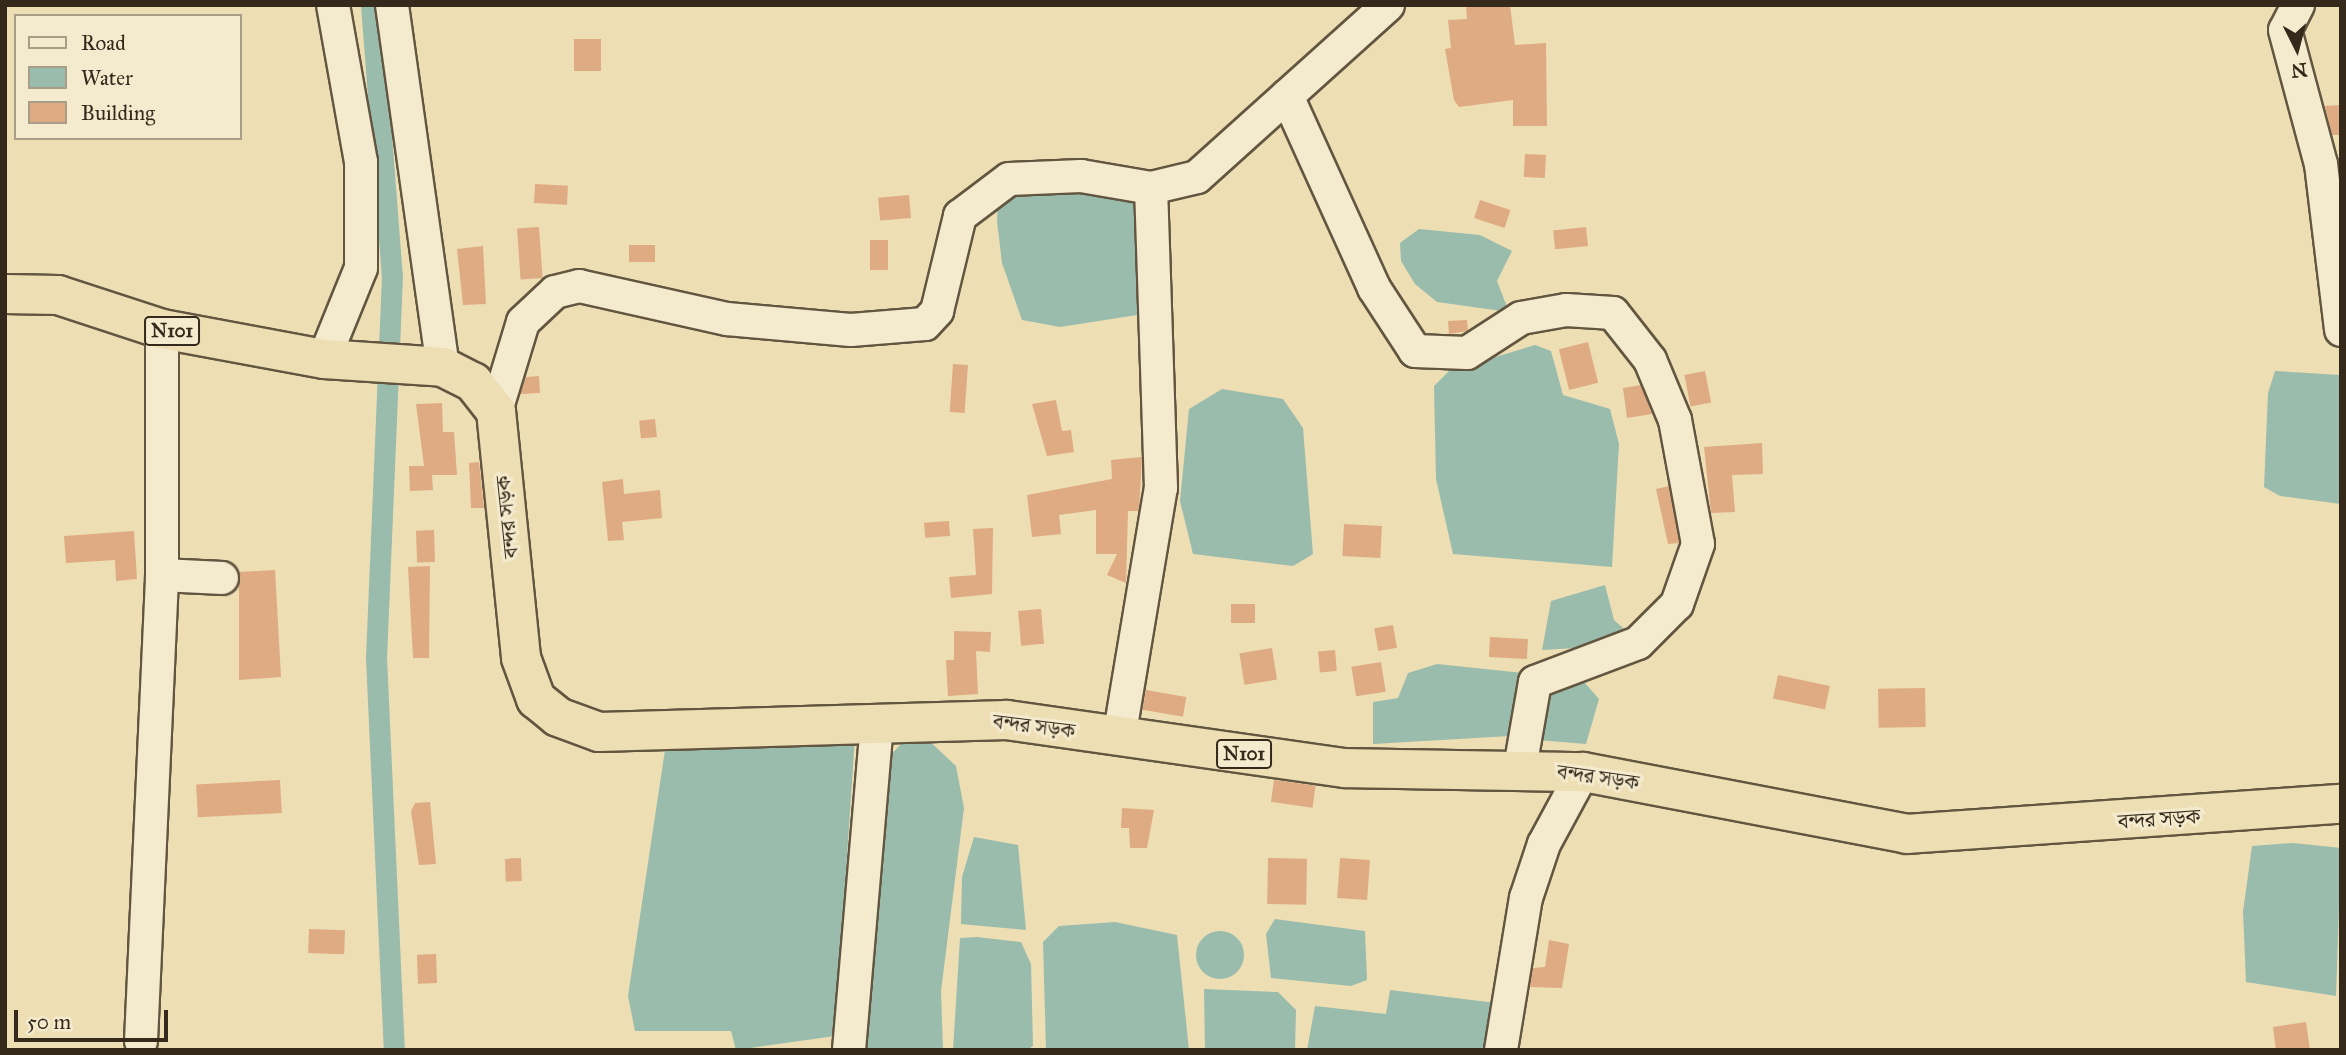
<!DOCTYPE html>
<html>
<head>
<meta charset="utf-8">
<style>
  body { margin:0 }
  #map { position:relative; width:2346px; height:1055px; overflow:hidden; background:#eedeb4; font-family:"IM FELL Great Primer","Noto Serif Bengali",serif }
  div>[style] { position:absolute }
  .water>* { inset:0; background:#99bcad }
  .round { border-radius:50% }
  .canal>* { height:21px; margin:-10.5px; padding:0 10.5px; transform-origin:10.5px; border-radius:10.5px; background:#99bcad }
  .building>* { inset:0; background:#dfab82; transform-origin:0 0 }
  .roads { filter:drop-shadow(2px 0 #635641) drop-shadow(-2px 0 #635641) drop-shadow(0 2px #635641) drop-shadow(0 -2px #635641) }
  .minor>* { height:32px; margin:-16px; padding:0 16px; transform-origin:16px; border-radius:16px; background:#f4eace }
  .highway>* { height:38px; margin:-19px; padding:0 19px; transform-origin:19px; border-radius:19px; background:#eedeb4 }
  span { translate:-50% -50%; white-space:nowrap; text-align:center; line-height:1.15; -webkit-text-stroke:6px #f4eace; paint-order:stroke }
  .shield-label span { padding:2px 5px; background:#f4eace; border:2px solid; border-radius:5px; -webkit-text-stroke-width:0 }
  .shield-label { font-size:19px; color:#35291b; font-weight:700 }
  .street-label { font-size:21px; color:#35291b }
  .frame { position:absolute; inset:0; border:7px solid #35291b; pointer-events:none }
  .legend { position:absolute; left:14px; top:14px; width:228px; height:126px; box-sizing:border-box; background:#f4eace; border:2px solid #a89d86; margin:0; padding:9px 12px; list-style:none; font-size:21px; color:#35291b }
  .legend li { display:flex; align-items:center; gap:14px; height:35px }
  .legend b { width:35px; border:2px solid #a89d86 }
  .north { position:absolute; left:2262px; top:14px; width:70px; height:70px; -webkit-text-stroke:5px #f4eace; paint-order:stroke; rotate:174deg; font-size:19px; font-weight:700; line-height:28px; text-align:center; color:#35291b }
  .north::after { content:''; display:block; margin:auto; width:24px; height:32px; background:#35291b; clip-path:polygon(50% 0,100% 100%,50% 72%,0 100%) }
  .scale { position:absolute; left:14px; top:1010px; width:154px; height:32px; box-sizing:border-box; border:4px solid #35291b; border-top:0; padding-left:9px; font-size:21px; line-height:24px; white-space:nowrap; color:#35291b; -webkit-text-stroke:5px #f4eace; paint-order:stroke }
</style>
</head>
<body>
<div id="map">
  <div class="water">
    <div style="clip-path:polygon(1016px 183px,1142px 196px,1150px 313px,1060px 327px,1022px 320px,1002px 263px,997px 221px,998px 196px)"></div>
    <div style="clip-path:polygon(1419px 229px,1480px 235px,1512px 251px,1497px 281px,1509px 312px,1437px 302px,1415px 284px,1401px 261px,1400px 243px)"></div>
    <div style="clip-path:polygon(1535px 345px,1551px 351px,1563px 395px,1610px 409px,1619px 444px,1612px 567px,1453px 554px,1436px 479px,1434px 386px,1449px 371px)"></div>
    <div style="clip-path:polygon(2275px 371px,2341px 375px,2341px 504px,2280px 496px,2264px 487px,2268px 393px)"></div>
    <div style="clip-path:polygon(1222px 389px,1283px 399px,1303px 428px,1313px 554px,1293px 566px,1193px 554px,1180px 501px,1189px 409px)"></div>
    <div style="clip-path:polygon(1605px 585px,1614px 620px,1631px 635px,1610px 646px,1542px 650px,1551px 601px)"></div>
    <div style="clip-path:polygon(1437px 664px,1523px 673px,1510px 736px,1373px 744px,1373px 702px,1398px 698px,1408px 673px)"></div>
    <div style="clip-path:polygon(1561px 678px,1584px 682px,1599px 699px,1586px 744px,1537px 740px,1546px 689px)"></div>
    <div style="clip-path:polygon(855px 737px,835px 1036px,736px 1050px,731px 1031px,635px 1031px,628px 996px,665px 750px)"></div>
    <div style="clip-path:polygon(926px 738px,956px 766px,964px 808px,941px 991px,943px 1050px,863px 1050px,881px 765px,904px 741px)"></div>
    <div style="clip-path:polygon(974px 837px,1018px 845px,1026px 930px,961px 924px,962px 877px)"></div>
    <div style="clip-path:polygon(2293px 843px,2341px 848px,2336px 996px,2246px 982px,2243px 912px,2252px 846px)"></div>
    <div style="clip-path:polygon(1275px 919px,1365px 931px,1367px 980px,1351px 986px,1271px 978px,1266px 934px)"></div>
    <div style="clip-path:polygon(1115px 922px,1177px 935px,1189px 1050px,1046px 1050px,1043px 942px,1059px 926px)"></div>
    <div class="round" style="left:1196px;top:931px;width:48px;height:48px"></div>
    <div style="clip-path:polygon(977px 937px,1021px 942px,1031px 964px,1033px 1046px,1027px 1050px,953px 1050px,960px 938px)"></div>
    <div style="clip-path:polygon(1204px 989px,1278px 992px,1296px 1010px,1295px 1050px,1205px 1050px)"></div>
    <div style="clip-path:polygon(1390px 990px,1496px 1003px,1493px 1050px,1307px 1050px,1315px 1006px,1386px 1014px)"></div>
  </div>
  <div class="canal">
    <div style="left:371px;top:5px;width:272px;rotate:85.6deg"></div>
    <div style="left:392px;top:276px;width:381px;rotate:92.4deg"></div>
    <div style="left:376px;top:657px;width:393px;rotate:87.4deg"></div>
  </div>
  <div class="building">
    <div style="clip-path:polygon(1466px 5px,1510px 5px,1515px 45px,1546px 43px,1547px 126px,1513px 126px,1513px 100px,1459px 107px,1454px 100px,1445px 49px,1451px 48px,1448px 20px,1467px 19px)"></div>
    <div style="left:574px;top:39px;width:27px;height:32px"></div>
    <div style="clip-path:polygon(2341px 105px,2341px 135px,2332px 135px,2325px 106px)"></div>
    <div style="left:1525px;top:154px;width:21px;height:23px;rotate:3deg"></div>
    <div style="left:535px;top:184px;width:33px;height:19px;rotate:3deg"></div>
    <div style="left:909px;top:195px;width:23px;height:31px;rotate:85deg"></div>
    <div style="left:1480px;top:200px;width:32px;height:19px;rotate:18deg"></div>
    <div style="left:539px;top:227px;width:51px;height:22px;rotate:86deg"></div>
    <div style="left:1586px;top:227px;width:19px;height:33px;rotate:84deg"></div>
    <div style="left:870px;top:240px;width:18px;height:30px"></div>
    <div style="left:629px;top:245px;width:26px;height:17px"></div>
    <div style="clip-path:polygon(483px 246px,486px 304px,463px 305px,457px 249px)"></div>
    <div style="clip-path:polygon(1467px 320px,1468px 331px,1449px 334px,1448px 321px)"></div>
    <div style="left:1588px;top:342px;width:42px;height:30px;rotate:76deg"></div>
    <div style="left:953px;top:364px;width:15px;height:48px;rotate:4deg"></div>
    <div style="left:1705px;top:371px;width:32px;height:21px;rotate:79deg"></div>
    <div style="clip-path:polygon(539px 376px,540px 393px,520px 394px,526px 377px)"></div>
    <div style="clip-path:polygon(1641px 385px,1652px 414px,1627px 418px,1623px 388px)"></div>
    <div style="clip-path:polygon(1056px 400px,1062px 431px,1071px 430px,1074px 452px,1047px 456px,1032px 404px)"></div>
    <div style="clip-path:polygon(442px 403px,443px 432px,454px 432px,457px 475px,432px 475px,433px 490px,410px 491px,409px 466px,424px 466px,416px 404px)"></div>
    <div style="left:655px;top:419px;width:18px;height:16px;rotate:84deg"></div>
    <div style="clip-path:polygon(1762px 443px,1763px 474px,1732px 475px,1735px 512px,1711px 513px,1704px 447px)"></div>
    <div style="clip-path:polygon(1142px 457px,1139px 511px,1128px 511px,1126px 583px,1107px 575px,1117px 554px,1096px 554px,1096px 510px,1059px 515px,1061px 534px,1032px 537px,1027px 495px,1112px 479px,1111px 460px)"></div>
    <div style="clip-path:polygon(479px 462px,484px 508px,471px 508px,469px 463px)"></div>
    <div style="clip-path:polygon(623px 479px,624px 494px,660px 490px,662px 518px,622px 522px,624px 540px,608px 541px,602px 482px)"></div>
    <div style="clip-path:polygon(1669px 486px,1679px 543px,1668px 544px,1656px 489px)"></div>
    <div style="left:949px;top:521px;width:15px;height:25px;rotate:86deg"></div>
    <div style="left:1344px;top:524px;width:38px;height:32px;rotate:3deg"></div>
    <div style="clip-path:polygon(993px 528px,992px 594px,951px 598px,949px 577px,976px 575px,973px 529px)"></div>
    <div style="left:434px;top:530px;width:32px;height:18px;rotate:88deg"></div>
    <div style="clip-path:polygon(134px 531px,137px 579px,116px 581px,115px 560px,66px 563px,64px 536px)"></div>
    <div style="clip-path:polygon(430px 566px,429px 658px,413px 658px,408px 567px)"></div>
    <div style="clip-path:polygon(275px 570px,281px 677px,239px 680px,239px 572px)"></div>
    <div style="left:1255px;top:604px;width:19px;height:24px;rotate:90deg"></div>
    <div style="left:1041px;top:609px;width:35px;height:23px;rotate:85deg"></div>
    <div style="left:1393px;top:625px;width:23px;height:19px;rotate:80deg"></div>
    <div style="clip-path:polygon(954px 631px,991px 632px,990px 652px,976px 651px,978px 694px,948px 696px,946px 660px,954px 660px)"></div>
    <div style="left:1490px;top:637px;width:38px;height:20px;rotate:3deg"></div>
    <div style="left:1272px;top:648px;width:32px;height:33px;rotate:81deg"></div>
    <div style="left:1335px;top:650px;width:21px;height:17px;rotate:85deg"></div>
    <div style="left:1381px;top:662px;width:30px;height:30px;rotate:81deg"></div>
    <div style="left:1778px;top:675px;width:53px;height:24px;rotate:12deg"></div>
    <div style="left:1925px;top:688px;width:39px;height:47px;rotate:89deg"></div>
    <div style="left:1146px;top:690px;width:41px;height:20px;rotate:10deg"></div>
    <div style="left:280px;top:780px;width:33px;height:84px;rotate:87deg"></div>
    <div style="left:1274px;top:780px;width:42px;height:22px;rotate:8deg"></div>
    <div style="clip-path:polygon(430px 802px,436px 864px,419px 865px,411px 811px,415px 803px)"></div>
    <div style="clip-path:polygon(1122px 808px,1154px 810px,1147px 848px,1130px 848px,1129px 828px,1121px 828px)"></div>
    <div style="left:521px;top:858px;width:23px;height:16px;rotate:88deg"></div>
    <div style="left:1268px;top:858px;width:39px;height:46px;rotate:1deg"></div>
    <div style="left:1340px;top:858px;width:30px;height:40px;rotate:4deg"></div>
    <div style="left:309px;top:929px;width:36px;height:24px;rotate:2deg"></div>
    <div style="clip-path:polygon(1549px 940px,1569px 944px,1562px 988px,1530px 987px,1533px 968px,1545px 967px)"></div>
    <div style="left:436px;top:954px;width:29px;height:19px;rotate:88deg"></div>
    <div style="clip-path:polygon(2306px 1022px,2310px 1050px,2276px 1050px,2273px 1027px)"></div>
  </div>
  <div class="roads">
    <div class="minor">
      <div style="left:392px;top:5px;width:366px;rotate:82deg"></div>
      <div style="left:2298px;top:5px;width:28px;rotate:117deg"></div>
      <div style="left:2285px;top:30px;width:139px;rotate:75deg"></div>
      <div style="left:2321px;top:164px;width:167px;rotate:83.1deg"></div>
      <div style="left:1287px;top:96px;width:211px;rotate:65.6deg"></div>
      <div style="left:1374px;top:288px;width:75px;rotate:56.9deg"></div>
      <div style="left:1415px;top:351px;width:52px;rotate:2.2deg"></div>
      <div style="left:1467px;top:353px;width:64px;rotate:-32.9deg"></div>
      <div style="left:1521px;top:318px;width:46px;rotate:-10.1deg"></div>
      <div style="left:1566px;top:310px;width:47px;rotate:3.7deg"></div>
      <div style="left:1613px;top:313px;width:60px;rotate:51.8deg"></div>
      <div style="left:1650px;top:360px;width:65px;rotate:67.4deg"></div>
      <div style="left:1675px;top:420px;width:126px;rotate:79.5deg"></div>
      <div style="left:1698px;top:544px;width:64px;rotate:109.3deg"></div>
      <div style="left:1677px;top:604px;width:55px;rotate:135deg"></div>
      <div style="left:1638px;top:643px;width:110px;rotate:159.3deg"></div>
      <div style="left:1535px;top:682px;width:87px;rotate:99.9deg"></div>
      <div style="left:324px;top:359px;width:98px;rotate:-67.9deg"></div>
      <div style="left:361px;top:268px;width:106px;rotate:-90deg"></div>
      <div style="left:361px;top:162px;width:159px;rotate:-100.1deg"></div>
      <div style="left:496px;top:411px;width:93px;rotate:-73.1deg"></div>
      <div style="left:523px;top:322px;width:44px;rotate:-43.2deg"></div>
      <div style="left:555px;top:292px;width:25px;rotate:-14deg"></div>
      <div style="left:579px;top:286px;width:152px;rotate:12.6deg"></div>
      <div style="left:727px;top:319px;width:124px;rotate:5.1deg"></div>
      <div style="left:851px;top:330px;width:74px;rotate:-4.6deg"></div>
      <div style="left:925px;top:324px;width:18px;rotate:-47deg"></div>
      <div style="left:937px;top:311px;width:98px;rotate:-76.4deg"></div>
      <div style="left:960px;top:216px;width:61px;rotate:-37.1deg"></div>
      <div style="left:1009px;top:179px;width:72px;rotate:-2.4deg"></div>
      <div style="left:1081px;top:176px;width:71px;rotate:9.7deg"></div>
      <div style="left:162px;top:575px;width:60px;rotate:2.9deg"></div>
      <div style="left:1119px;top:738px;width:254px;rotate:-80.5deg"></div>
      <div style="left:1161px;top:488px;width:300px;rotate:-91.9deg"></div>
      <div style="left:1151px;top:188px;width:47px;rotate:-13.4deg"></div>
      <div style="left:1197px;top:177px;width:257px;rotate:-42deg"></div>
      <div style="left:141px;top:1041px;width:466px;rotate:-87.4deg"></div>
      <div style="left:162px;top:575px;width:246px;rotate:-90deg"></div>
      <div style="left:849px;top:1050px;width:329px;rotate:-85.1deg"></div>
      <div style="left:1501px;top:1050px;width:154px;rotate:-80.7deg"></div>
      <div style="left:1526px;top:898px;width:57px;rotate:-71.6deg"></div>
      <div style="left:1544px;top:844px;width:82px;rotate:-61.6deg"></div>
    </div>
    <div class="highway">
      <div style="left:5px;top:294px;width:53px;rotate:1.1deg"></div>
      <div style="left:58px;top:295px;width:109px;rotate:18.1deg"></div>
      <div style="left:162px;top:329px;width:165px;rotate:10.5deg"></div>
      <div style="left:324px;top:359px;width:119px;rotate:3.8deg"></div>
      <div style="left:443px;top:367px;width:34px;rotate:27deg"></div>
      <div style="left:473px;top:382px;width:37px;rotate:52deg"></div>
      <div style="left:496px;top:411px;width:248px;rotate:84.2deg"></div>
      <div style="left:521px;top:658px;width:44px;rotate:69.9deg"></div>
      <div style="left:536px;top:699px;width:28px;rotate:39deg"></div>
      <div style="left:558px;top:717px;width:44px;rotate:20.1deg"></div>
      <div style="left:599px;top:732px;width:408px;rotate:-1.7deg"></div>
      <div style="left:1007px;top:720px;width:341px;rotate:8.1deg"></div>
      <div style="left:1345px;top:768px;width:238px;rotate:1deg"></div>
      <div style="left:1583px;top:772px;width:330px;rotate:10.8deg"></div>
      <div style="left:1907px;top:834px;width:435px;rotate:-4deg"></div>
    </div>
  </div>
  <div class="shield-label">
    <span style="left:172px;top:331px">N101</span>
    <span style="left:1244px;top:754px">N101</span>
  </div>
  <div class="street-label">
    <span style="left:507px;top:517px;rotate:-96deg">বন্দর সড়ক</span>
    <span style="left:1034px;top:726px;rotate:7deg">বন্দর সড়ক</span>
    <span style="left:1598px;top:777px;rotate:8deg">বন্দর সড়ক</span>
    <span style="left:2159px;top:819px;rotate:-4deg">বন্দর সড়ক</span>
  </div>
  <div class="frame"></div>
  <ul class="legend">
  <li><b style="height:9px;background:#f4eace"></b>Road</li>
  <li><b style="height:19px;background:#99bcad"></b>Water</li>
  <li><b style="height:19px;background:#dfab82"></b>Building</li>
  </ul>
  <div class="north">N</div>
  <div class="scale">50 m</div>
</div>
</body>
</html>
